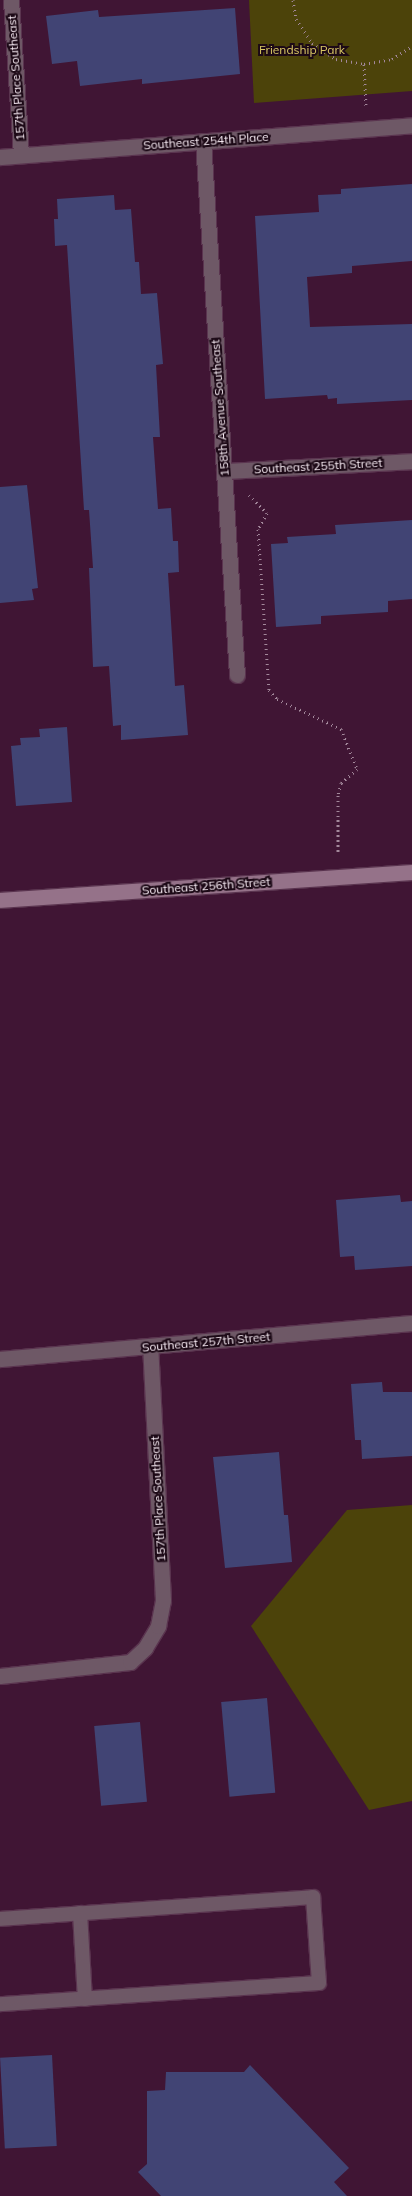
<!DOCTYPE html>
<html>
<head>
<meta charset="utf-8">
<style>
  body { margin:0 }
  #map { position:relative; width:412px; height:2196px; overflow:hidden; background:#401534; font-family:Mulish,sans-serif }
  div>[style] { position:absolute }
  .green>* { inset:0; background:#4c430a }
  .building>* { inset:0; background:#414474; transform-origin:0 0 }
  .path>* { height:3px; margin-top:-1.5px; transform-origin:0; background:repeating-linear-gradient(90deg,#a3889b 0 1px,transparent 0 5px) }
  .roads { filter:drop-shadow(1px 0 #5a344f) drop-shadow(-1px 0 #5a344f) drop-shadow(0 1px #5a344f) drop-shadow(0 -1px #5a344f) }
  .lane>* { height:14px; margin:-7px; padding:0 7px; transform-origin:7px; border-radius:7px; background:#6e5866 }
  .street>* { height:15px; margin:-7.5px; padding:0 7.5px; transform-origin:7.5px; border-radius:7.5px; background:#6e5866 }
  .secondary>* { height:15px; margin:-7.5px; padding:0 7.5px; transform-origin:7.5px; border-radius:7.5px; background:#957289 }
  span { translate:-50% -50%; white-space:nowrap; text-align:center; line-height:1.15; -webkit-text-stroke:4px #1c0916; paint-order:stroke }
  .park-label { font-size:12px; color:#d9c765 }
  .street-label { font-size:12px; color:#fcf0f8 }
</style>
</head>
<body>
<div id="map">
  <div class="green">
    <div style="clip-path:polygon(249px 0,412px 0,412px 91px,254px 103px)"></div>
    <div style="clip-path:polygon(412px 1505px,412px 1801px,369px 1810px,251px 1626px,347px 1510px)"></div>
  </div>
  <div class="building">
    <div style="clip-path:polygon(235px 8px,240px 74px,142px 84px,142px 79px,80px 86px,77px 61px,52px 64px,46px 16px,98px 10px,99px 17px)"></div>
    <div style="clip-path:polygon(412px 184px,412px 261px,352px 266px,352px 273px,307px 277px,310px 327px,412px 324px,412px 400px,337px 404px,337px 398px,328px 399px,327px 395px,265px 399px,255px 216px,319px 212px,318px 195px,341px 194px,341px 189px)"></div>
    <div style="clip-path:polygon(114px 195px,115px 210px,131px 209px,135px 262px,139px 262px,141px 294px,157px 293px,163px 364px,156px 365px,160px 437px,153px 437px,158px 509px,171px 508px,173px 541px,178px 541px,179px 572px,168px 573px,175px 686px,184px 685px,188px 735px,121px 740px,121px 725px,113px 726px,109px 666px,93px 667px,89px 568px,93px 568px,89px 510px,84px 510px,67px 245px,55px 246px,54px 219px,58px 219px,57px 199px)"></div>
    <div style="clip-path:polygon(27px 485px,38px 588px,32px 589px,34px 600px,0 603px,0 487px)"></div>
    <div style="clip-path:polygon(412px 520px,412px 599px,388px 601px,388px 612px,321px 616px,321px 624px,276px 627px,271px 544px,288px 543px,287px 537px,336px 534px,335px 525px)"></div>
    <div style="clip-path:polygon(67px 727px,72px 802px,16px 806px,11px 746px,21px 745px,20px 738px,40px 737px,39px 729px)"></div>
    <div style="clip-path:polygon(400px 1195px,401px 1202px,412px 1201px,412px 1266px,355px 1270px,354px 1256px,340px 1257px,336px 1200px)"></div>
    <div style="clip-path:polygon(382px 1382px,383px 1392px,412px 1392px,412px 1456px,362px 1459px,361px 1440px,355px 1440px,351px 1384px)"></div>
    <div style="clip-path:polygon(279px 1452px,284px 1515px,288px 1515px,292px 1562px,225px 1568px,213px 1457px)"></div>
    <div style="left:267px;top:1698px;width:95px;height:46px;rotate:85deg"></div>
    <div style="left:140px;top:1722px;width:80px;height:46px;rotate:85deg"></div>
    <div style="left:52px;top:2055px;width:91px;height:52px;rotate:87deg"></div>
    <div style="clip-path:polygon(250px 2065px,349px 2168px,334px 2182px,347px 2196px,161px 2196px,138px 2172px,147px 2164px,147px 2091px,165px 2090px,166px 2072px,244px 2072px)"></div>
  </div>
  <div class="path">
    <div style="left:293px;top:0;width:19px;rotate:81deg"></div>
    <div style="left:296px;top:19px;width:29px;rotate:56deg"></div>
    <div style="left:312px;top:43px;width:29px;rotate:34deg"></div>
    <div style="left:336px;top:59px;width:28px;rotate:10deg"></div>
    <div style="left:364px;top:64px;width:28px;rotate:-10deg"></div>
    <div style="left:392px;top:59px;width:24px;rotate:-33deg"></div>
    <div style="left:364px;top:64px;width:42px;rotate:87.3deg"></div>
    <div style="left:249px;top:495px;width:25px;rotate:45deg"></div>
    <div style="left:267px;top:513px;width:18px;rotate:119deg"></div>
    <div style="left:258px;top:529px;width:161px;rotate:86.1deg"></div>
    <div style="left:269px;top:690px;width:12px;rotate:48deg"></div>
    <div style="left:277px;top:699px;width:71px;rotate:25.1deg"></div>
    <div style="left:341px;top:729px;width:43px;rotate:68.2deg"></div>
    <div style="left:357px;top:769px;width:21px;rotate:139deg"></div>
    <div style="left:341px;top:783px;width:12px;rotate:104deg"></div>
    <div style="left:338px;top:795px;width:59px;rotate:90deg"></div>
  </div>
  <div class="roads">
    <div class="lane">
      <div style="left:80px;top:1913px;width:86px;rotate:86.7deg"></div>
      <div style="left:0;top:1919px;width:314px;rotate:-4deg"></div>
      <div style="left:313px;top:1897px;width:86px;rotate:86deg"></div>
      <div style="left:319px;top:1983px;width:320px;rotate:176.2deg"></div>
    </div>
    <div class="street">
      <div style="left:11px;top:0;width:155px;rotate:86.3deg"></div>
      <div style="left:203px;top:141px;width:535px;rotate:86.36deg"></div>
      <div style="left:0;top:157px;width:413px;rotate:-4.4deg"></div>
      <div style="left:224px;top:471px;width:188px;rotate:-3deg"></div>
      <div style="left:0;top:1359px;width:414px;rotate:-5deg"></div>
      <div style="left:0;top:1676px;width:131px;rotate:-6.1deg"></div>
      <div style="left:130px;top:1662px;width:21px;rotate:-43deg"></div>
      <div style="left:145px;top:1648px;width:26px;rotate:-59deg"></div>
      <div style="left:158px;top:1626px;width:26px;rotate:-79deg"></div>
      <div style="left:163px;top:1600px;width:253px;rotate:-92.9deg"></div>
    </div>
    <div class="secondary">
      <div style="left:0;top:900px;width:413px;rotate:-3.9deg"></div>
    </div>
  </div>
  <div class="park-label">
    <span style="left:302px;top:50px">Friendship Park</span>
  </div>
  <div class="street-label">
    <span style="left:16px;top:78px;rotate:-94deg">157th Place Southeast</span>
    <span style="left:206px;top:141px;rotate:-4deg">Southeast 254th Place</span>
    <span style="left:220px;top:408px;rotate:-94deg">158th Avenue Southeast</span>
    <span style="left:318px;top:466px;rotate:-3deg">Southeast 255th Street</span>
    <span style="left:206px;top:886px;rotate:-4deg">Southeast 256th Street</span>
    <span style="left:206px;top:1342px;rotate:-5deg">Southeast 257th Street</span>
    <span style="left:158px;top:1499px;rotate:-93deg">157th Place Southeast</span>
  </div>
</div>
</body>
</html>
